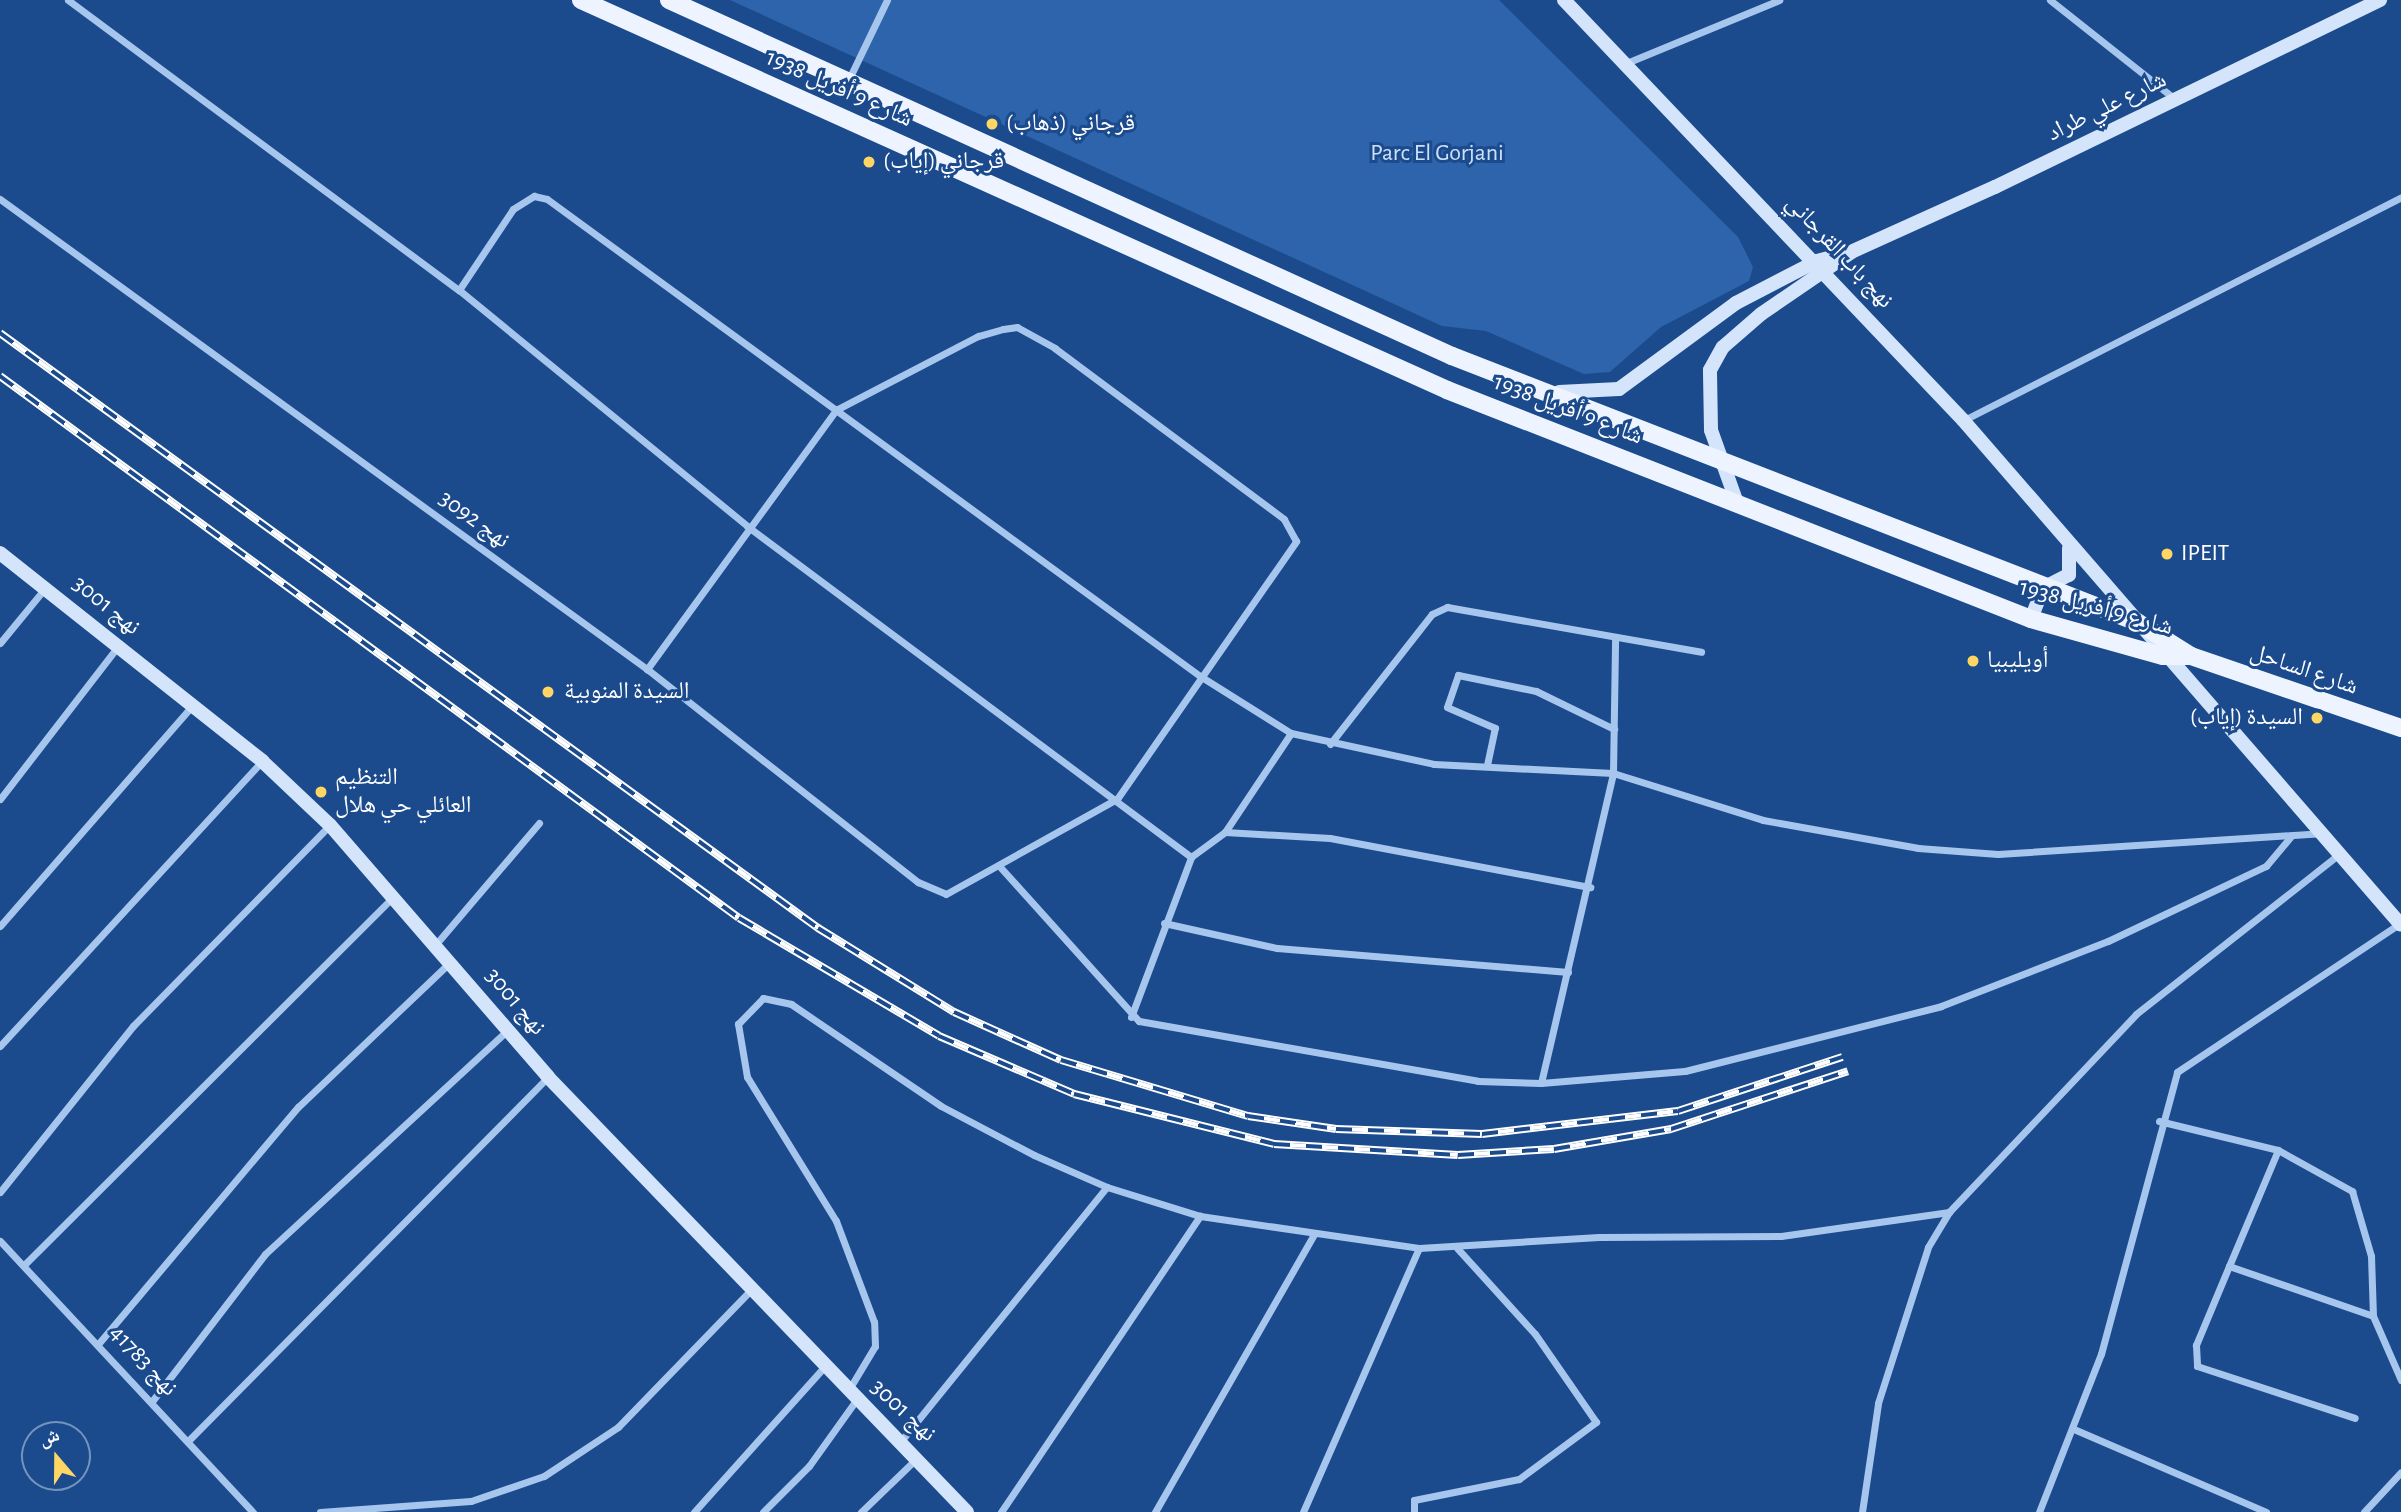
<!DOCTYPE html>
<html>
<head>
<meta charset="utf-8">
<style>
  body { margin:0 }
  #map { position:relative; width:2401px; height:1512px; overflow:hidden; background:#1b4b8d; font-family:"Alegreya Sans","Noto Naskh Arabic",sans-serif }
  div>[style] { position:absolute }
  .green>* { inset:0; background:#2e64ab }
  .street>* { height:7px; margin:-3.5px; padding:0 3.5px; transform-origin:3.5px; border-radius:3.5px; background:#a7c6ee }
  .secondary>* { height:14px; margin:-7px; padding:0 7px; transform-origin:7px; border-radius:7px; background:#d4e4fa }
  .primary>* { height:18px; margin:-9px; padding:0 9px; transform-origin:9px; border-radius:9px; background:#eef4ff }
  .rail>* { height:8px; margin-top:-4px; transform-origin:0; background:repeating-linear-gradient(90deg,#1b4b8d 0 16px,#fff 0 32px); box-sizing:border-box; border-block:2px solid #fff }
  .dots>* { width:19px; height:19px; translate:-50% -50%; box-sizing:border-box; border:4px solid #1b4b8d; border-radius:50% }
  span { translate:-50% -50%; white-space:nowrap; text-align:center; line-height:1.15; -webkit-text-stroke:6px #1b4b8d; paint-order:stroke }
  .street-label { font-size:24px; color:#fff }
  .poi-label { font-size:24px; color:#fff }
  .left { translate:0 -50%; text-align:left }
  .right { translate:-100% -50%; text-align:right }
  .park-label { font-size:24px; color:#cde0fa }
  .north { position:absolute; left:21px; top:1421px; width:70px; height:70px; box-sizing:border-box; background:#1b4b8d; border:2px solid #7693bb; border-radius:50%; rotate:340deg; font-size:19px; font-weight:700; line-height:28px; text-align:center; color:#fff }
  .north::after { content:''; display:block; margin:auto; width:24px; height:32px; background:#ffd564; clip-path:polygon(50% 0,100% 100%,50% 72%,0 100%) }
</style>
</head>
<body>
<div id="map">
  <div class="green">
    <div style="clip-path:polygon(730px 0,1499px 0,1738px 237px,1753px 267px,1749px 281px,1661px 327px,1610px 372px,1584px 374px,1486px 331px,1442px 326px)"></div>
  </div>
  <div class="street">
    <div style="left:68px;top:0;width:487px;rotate:36.6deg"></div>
    <div style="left:459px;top:290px;width:372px;rotate:39.3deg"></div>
    <div style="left:747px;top:526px;width:554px;rotate:36.7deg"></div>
    <div style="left:2050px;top:0;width:159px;rotate:38.4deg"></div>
    <div style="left:1624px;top:64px;width:168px;rotate:-22.4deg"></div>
    <div style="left:848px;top:81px;width:90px;rotate:-64.3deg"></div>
    <div style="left:0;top:199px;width:800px;rotate:36deg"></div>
    <div style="left:647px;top:669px;width:345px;rotate:38.2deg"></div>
    <div style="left:918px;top:882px;width:30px;rotate:23deg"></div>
    <div style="left:946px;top:894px;width:196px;rotate:-29.1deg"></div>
    <div style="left:1117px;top:799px;width:314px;rotate:-55.2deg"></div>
    <div style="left:1296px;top:541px;width:25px;rotate:-119deg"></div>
    <div style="left:1284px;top:519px;width:286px;rotate:-143.3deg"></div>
    <div style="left:1055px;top:348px;width:43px;rotate:-151.1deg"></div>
    <div style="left:1017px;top:327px;width:14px;rotate:172deg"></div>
    <div style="left:1003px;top:329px;width:26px;rotate:164deg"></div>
    <div style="left:978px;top:336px;width:160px;rotate:152.5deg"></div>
    <div style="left:836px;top:410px;width:321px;rotate:126.1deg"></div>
    <div style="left:459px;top:290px;width:97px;rotate:-56.3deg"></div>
    <div style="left:513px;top:209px;width:25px;rotate:-32deg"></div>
    <div style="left:534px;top:196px;width:13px;rotate:13deg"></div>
    <div style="left:547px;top:199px;width:809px;rotate:36.15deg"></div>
    <div style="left:1200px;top:676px;width:107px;rotate:32.1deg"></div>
    <div style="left:1291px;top:733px;width:146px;rotate:12.2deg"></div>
    <div style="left:1434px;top:764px;width:179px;rotate:2.9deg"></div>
    <div style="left:1613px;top:773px;width:157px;rotate:17.4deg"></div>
    <div style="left:1763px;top:820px;width:158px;rotate:10.2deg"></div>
    <div style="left:1918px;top:848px;width:80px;rotate:4.3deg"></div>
    <div style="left:1998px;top:854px;width:323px;rotate:-3.7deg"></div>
    <div style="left:1964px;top:420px;width:491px;rotate:-27deg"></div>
    <div style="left:0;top:643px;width:72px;rotate:-50.6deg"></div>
    <div style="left:1330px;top:744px;width:165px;rotate:-51.9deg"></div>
    <div style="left:1432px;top:614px;width:17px;rotate:-25deg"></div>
    <div style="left:1447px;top:607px;width:258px;rotate:10deg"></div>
    <div style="left:1487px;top:765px;width:38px;rotate:-78deg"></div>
    <div style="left:1495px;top:728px;width:52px;rotate:-156.4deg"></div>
    <div style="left:1447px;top:707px;width:34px;rotate:-71deg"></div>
    <div style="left:1458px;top:675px;width:80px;rotate:11.6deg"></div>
    <div style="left:1536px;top:691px;width:87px;rotate:26deg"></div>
    <div style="left:0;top:799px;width:195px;rotate:-52.3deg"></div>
    <div style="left:1225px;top:832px;width:105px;rotate:3.3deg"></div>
    <div style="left:1330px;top:838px;width:265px;rotate:10.7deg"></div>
    <div style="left:1001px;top:868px;width:206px;rotate:48deg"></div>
    <div style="left:1139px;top:1021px;width:344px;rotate:10deg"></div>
    <div style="left:1478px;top:1081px;width:63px;rotate:1.8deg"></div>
    <div style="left:1541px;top:1083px;width:144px;rotate:-4.8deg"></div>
    <div style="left:1685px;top:1071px;width:264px;rotate:-14.2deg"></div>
    <div style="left:1941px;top:1006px;width:179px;rotate:-21.3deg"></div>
    <div style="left:2108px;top:941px;width:175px;rotate:-25.4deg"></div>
    <div style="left:2266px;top:866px;width:40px;rotate:-50deg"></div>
    <div style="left:1164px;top:923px;width:116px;rotate:12.5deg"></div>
    <div style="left:1277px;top:948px;width:292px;rotate:4.7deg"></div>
    <div style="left:0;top:926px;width:293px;rotate:-48.9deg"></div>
    <div style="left:436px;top:944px;width:159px;rotate:-49.6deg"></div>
    <div style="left:1131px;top:1017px;width:171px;rotate:-69.4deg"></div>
    <div style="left:1191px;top:857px;width:42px;rotate:-36.3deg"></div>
    <div style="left:1225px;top:832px;width:119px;rotate:-56.3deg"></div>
    <div style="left:0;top:1046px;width:387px;rotate:-47.4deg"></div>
    <div style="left:1541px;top:1083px;width:318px;rotate:-76.9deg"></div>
    <div style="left:1613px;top:773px;width:134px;rotate:-89.1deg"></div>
    <div style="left:2159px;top:1121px;width:122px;rotate:13.7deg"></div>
    <div style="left:2278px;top:1150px;width:85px;rotate:29deg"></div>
    <div style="left:2352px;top:1191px;width:68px;rotate:73.7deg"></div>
    <div style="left:2371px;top:1256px;width:60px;rotate:88.1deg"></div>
    <div style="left:2373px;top:1316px;width:70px;rotate:66.4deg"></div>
    <div style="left:2278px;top:1150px;width:126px;rotate:112.9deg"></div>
    <div style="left:2229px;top:1266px;width:152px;rotate:19.1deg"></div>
    <div style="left:0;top:1192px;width:213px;rotate:-51.3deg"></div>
    <div style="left:133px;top:1026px;width:281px;rotate:-45.6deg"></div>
    <div style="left:0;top:1241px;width:371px;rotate:47deg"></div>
    <div style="left:24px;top:1265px;width:521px;rotate:-44.92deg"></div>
    <div style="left:2229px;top:1266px;width:86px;rotate:112.7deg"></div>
    <div style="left:2196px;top:1345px;width:21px;rotate:87deg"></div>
    <div style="left:2197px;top:1366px;width:166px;rotate:18.2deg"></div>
    <div style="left:99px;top:1343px;width:309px;rotate:-49.9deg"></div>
    <div style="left:298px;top:1107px;width:209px;rotate:-43.6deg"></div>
    <div style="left:848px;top:1391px;width:52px;rotate:-59deg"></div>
    <div style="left:875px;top:1346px;width:24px;rotate:-92deg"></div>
    <div style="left:874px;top:1322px;width:108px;rotate:-110.6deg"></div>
    <div style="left:836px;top:1221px;width:169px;rotate:-121.7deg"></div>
    <div style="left:747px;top:1077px;width:54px;rotate:-99.6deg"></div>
    <div style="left:738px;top:1024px;width:36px;rotate:-46deg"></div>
    <div style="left:763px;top:998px;width:29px;rotate:12deg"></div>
    <div style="left:791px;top:1004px;width:181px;rotate:34.2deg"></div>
    <div style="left:941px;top:1106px;width:105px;rotate:27.8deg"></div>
    <div style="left:1034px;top:1155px;width:80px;rotate:23.7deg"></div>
    <div style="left:1107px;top:1187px;width:97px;rotate:17.3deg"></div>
    <div style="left:1200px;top:1216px;width:221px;rotate:8.3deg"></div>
    <div style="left:1419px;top:1248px;width:180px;rotate:-3.5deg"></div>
    <div style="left:1599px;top:1237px;width:182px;rotate:-0.3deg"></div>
    <div style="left:1781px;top:1236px;width:170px;rotate:-8.1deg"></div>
    <div style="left:153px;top:1400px;width:184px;rotate:-52.5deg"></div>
    <div style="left:265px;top:1254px;width:329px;rotate:-42.7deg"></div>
    <div style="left:2076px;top:1430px;width:207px;rotate:23.3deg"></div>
    <div style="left:189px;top:1440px;width:511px;rotate:-45.32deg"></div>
    <div style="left:901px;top:1441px;width:327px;rotate:-51deg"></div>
    <div style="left:320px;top:1512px;width:151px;rotate:-4.2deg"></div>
    <div style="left:471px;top:1501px;width:77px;rotate:-18.9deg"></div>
    <div style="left:544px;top:1476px;width:89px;rotate:-33.5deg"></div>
    <div style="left:618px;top:1427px;width:188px;rotate:-45.9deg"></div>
    <div style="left:694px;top:1512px;width:193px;rotate:-48.1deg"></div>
    <div style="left:763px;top:1512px;width:65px;rotate:-45deg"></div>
    <div style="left:809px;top:1466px;width:82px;rotate:-54.4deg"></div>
    <div style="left:861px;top:1512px;width:76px;rotate:-43.9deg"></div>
    <div style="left:1001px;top:1512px;width:357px;rotate:-56.1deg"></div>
    <div style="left:1155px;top:1512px;width:320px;rotate:-60.2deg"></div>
    <div style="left:1303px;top:1512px;width:288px;rotate:-66.3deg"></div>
    <div style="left:1414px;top:1512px;width:12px;rotate:-90deg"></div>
    <div style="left:1414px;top:1500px;width:107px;rotate:-11.3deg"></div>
    <div style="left:1519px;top:1479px;width:96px;rotate:-36.5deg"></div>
    <div style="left:1596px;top:1422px;width:107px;rotate:-124.7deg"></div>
    <div style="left:1535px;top:1334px;width:116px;rotate:-132.2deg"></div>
    <div style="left:1862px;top:1512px;width:110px;rotate:-81.6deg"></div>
    <div style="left:1878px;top:1403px;width:164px;rotate:-72.2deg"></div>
    <div style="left:1928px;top:1247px;width:41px;rotate:-59deg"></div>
    <div style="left:1949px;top:1212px;width:272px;rotate:-46.6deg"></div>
    <div style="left:2136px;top:1014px;width:257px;rotate:-38.2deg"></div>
    <div style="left:2039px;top:1512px;width:170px;rotate:-68.6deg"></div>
    <div style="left:2101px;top:1354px;width:292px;rotate:-74.9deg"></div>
    <div style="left:2177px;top:1072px;width:267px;rotate:-33.7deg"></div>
    <div style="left:2364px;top:1512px;width:54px;rotate:-47.2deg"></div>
  </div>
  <div class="secondary">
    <div style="left:1564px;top:0;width:579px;rotate:46.47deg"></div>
    <div style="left:1963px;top:420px;width:668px;rotate:49.06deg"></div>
    <div style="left:1559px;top:392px;width:60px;rotate:-2.9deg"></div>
    <div style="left:1619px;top:389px;width:145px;rotate:-36.3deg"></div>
    <div style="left:1736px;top:303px;width:91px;rotate:-27.4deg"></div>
    <div style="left:1817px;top:261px;width:35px;rotate:-15deg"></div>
    <div style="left:1851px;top:252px;width:158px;rotate:-24.3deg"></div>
    <div style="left:1995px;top:187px;width:428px;rotate:-25.9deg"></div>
    <div style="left:1736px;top:500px;width:74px;rotate:-109.7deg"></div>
    <div style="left:1711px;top:430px;width:60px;rotate:-91deg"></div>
    <div style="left:1710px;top:370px;width:26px;rotate:-61deg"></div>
    <div style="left:1723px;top:347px;width:50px;rotate:-41deg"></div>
    <div style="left:1761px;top:314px;width:108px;rotate:-34.4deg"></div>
    <div style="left:0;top:553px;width:335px;rotate:38.4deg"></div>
    <div style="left:262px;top:761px;width:93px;rotate:43.3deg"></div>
    <div style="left:330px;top:825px;width:333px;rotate:49.1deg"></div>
    <div style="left:548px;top:1077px;width:604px;rotate:46.07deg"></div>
    <div style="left:2031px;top:619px;width:33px;rotate:-69deg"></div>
    <div style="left:2043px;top:588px;width:29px;rotate:-27deg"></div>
    <div style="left:2069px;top:575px;width:27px;rotate:-90deg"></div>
  </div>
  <div class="primary">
    <div style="left:581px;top:0;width:950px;rotate:24.24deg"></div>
    <div style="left:1447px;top:390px;width:627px;rotate:21.41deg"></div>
    <div style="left:2031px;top:619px;width:137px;rotate:15.7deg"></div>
    <div style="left:2163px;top:656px;width:28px"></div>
    <div style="left:669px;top:0;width:860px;rotate:24.45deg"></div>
    <div style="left:1452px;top:356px;width:735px;rotate:21.22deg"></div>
    <div style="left:2137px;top:622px;width:64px;rotate:32.2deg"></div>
    <div style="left:2191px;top:656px;width:222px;rotate:18.9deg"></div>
  </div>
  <div class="rail">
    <div style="left:0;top:333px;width:1012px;rotate:36.03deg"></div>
    <div style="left:818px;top:928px;width:160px;rotate:31.7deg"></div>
    <div style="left:954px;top:1012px;width:117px;rotate:24.2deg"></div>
    <div style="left:1061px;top:1060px;width:195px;rotate:16.7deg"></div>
    <div style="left:1248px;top:1116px;width:89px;rotate:8.4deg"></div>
    <div style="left:1336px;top:1129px;width:146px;rotate:2deg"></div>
    <div style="left:1482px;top:1134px;width:197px;rotate:-6.7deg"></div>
    <div style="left:1678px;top:1111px;width:173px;rotate:-18.2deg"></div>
    <div style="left:0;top:376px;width:916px;rotate:36.26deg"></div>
    <div style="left:739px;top:918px;width:232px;rotate:30.5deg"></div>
    <div style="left:939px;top:1036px;width:147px;rotate:23.2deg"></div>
    <div style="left:1074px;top:1094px;width:206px;rotate:14deg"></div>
    <div style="left:1274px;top:1144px;width:184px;rotate:3.4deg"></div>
    <div style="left:1458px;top:1155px;width:96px;rotate:-3.6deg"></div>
    <div style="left:1554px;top:1149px;width:119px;rotate:-9.7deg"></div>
    <div style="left:1671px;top:1129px;width:186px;rotate:-18.1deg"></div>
  </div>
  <div class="dots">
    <div style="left:992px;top:124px;background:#ffd564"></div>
    <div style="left:869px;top:162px;background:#ffd564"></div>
    <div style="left:2167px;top:554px;background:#ffd564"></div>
    <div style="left:1973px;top:661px;background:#ffd564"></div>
    <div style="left:548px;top:692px;background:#ffd564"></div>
    <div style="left:2317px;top:718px;background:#ffd564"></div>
    <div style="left:321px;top:792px;background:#ffd564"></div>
  </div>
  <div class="street-label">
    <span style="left:839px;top:89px;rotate:24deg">شارع 9 أفريل 1938</span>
    <span style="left:2107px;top:107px;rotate:-26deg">شارع علي طراد</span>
    <span style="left:1839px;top:252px;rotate:47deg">نهج باب القرجاني</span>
    <span style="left:1568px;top:410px;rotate:21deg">شارع 9 أفريل 1938</span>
    <span style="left:474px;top:520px;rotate:36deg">نهج 3092</span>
    <span style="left:106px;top:606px;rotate:39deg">نهج 3001</span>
    <span style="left:2096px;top:608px;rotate:15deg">شارع 9 أفريل 1938</span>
    <span style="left:2304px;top:670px;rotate:19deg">شارع الساحل</span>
    <span style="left:515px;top:1002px;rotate:50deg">نهج 3001</span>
    <span style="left:143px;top:1361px;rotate:47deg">نهج 41783</span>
    <span style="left:903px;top:1411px;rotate:43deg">نهج 3001</span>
  </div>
  <div class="poi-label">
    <span class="left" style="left:1006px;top:124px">قرجاني (ذهاب)</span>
    <span class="left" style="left:883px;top:162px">قرجاني (إياب)</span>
    <span class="left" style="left:2181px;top:554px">IPEIT</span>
    <span class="left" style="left:1987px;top:661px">أويليبيا</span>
    <span class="left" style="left:564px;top:692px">السيدة المنوبية</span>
    <span class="right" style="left:2303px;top:718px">السيدة (إياب)</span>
    <span class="left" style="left:335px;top:792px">التنظيم<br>العائلي حي هلال</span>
  </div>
  <div class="park-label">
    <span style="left:1437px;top:154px">Parc El Gorjani</span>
  </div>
  <div class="north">ش</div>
</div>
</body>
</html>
